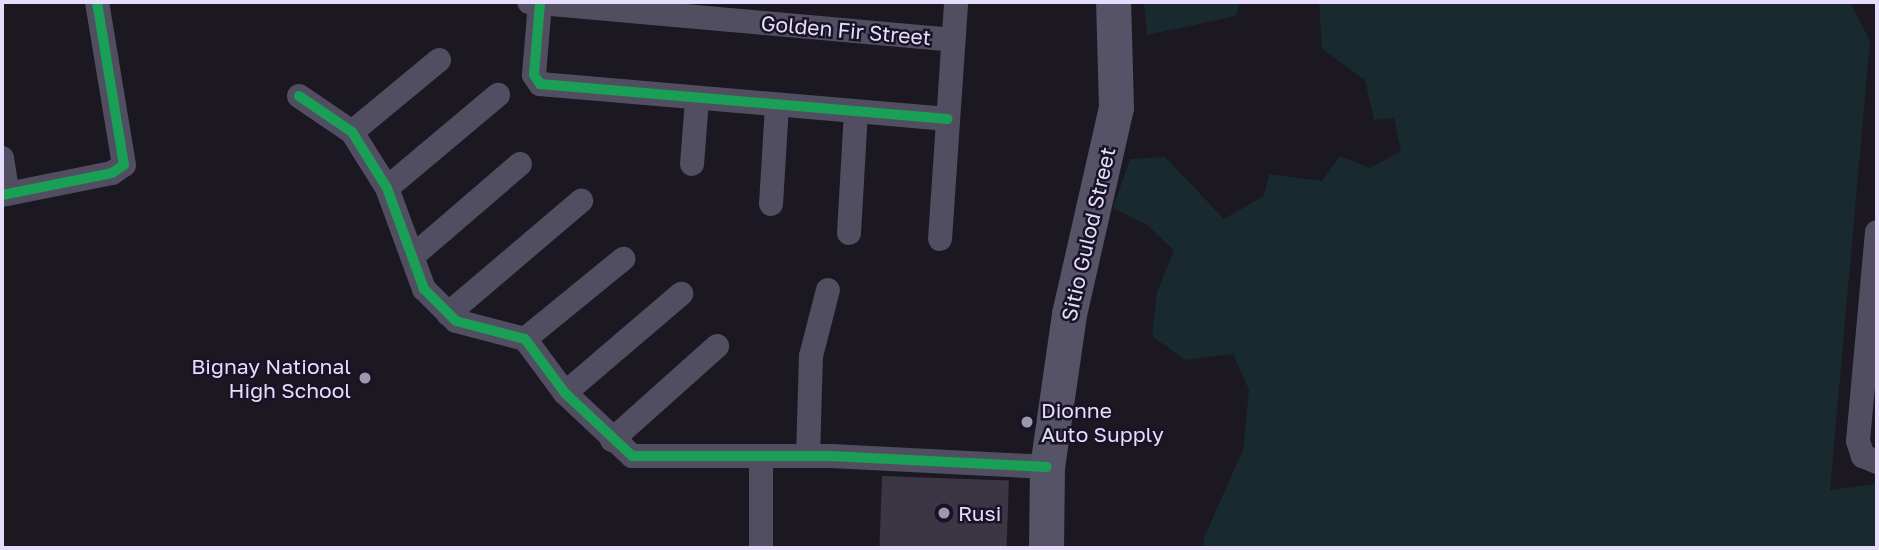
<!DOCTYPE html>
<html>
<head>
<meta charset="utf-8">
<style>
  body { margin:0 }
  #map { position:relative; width:1879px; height:550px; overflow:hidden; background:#1b1822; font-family:"Golos Text",sans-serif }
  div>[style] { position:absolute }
  .green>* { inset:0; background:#182a2e }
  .building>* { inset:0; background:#3b3643; transform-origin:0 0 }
  .street>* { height:24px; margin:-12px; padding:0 12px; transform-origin:12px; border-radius:12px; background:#514e62 }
  .secondary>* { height:35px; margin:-17.5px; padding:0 17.5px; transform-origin:17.5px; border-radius:17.5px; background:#565267 }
  .cycleway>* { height:10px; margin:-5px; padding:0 5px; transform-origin:5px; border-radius:5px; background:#1a9f57 }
  .dots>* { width:19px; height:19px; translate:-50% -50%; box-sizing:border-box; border:4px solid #191327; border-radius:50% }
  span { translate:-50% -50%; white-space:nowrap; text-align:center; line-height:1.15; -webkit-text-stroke:5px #191327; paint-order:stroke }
  .street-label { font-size:21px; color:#e5ddfb }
  .poi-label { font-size:21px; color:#e5ddfb }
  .right { translate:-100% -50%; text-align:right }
  .left { translate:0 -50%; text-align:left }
  .frame { position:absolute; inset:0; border:4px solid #e5ddfb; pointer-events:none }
</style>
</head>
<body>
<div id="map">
  <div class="green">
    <div style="clip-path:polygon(1144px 2px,1240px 2px,1236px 16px,1147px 35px)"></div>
    <div style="clip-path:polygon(1319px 2px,1850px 2px,1870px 41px,1830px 490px,1877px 484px,1877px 548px,1205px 548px,1203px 540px,1243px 450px,1249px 390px,1233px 354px,1185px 360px,1152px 336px,1157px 292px,1174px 250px,1147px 225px,1113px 208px,1130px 159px,1165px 157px,1224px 219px,1264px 196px,1269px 174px,1322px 181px,1340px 156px,1370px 168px,1401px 151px,1394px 118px,1374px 120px,1365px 80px,1322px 49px)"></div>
  </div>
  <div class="building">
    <div style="left:882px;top:476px;width:127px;height:70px;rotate:2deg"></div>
  </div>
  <div class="street">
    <div style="left:529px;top:2px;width:426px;rotate:5.1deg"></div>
    <div style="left:540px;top:3px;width:72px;rotate:94.8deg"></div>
    <div style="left:534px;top:75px;width:11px;rotate:56deg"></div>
    <div style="left:540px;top:84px;width:409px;rotate:4.9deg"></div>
    <div style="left:299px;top:96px;width:64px;rotate:34.2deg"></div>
    <div style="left:352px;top:132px;width:66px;rotate:58deg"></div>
    <div style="left:387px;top:188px;width:108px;rotate:69.9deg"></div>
    <div style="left:424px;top:289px;width:45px;rotate:45deg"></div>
    <div style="left:456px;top:321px;width:71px;rotate:14.6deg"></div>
    <div style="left:525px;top:339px;width:67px;rotate:53.5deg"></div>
    <div style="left:565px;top:393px;width:92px;rotate:43.2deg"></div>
    <div style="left:632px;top:456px;width:199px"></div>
    <div style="left:831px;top:456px;width:216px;rotate:2.9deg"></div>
    <div style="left:352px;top:132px;width:113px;rotate:-39.6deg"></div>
    <div style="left:2px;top:158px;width:36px;rotate:81deg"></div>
    <div style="left:692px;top:164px;width:64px;rotate:-85.5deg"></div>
    <div style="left:387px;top:188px;width:145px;rotate:-40deg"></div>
    <div style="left:2px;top:195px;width:112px;rotate:-11.3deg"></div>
    <div style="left:112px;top:173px;width:14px;rotate:-34deg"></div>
    <div style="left:124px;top:165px;width:165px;rotate:-99.4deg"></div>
    <div style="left:771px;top:204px;width:98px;rotate:-86.5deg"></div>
    <div style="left:1877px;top:232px;width:210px;rotate:95.2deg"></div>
    <div style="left:1858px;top:441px;width:16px;rotate:72deg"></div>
    <div style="left:1863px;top:456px;width:15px;rotate:23deg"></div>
    <div style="left:849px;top:233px;width:121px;rotate:-86.7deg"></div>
    <div style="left:940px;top:239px;width:238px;rotate:-86.1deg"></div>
    <div style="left:413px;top:256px;width:141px;rotate:-40.7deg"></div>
    <div style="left:448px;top:314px;width:175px;rotate:-40.4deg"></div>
    <div style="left:525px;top:339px;width:127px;rotate:-39.2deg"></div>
    <div style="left:565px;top:393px;width:153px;rotate:-40.5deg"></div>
    <div style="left:612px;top:440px;width:141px;rotate:-41.8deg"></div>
    <div style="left:808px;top:456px;width:100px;rotate:-88.3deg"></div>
    <div style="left:811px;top:356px;width:68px;rotate:-75.6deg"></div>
    <div style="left:761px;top:548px;width:92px;rotate:-90deg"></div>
  </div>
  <div class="secondary">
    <div style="left:1046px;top:548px;width:81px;rotate:-89.3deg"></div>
    <div style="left:1047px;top:467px;width:155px;rotate:-81.8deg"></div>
    <div style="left:1069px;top:314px;width:212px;rotate:-77.2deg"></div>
    <div style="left:1116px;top:107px;width:105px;rotate:-91.6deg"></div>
  </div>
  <div class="cycleway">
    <div style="left:540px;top:3px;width:72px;rotate:94.8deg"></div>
    <div style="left:534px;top:75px;width:11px;rotate:56deg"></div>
    <div style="left:540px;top:84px;width:409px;rotate:4.9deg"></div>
    <div style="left:299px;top:96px;width:64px;rotate:34.2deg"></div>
    <div style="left:352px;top:132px;width:66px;rotate:58deg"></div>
    <div style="left:387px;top:188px;width:108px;rotate:69.9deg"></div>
    <div style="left:424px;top:289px;width:45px;rotate:45deg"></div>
    <div style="left:456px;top:321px;width:71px;rotate:14.6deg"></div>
    <div style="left:525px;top:339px;width:67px;rotate:53.5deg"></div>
    <div style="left:565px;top:393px;width:92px;rotate:43.2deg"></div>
    <div style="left:632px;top:456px;width:199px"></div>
    <div style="left:831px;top:456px;width:216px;rotate:2.9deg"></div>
    <div style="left:2px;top:195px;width:112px;rotate:-11.3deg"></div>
    <div style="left:112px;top:173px;width:14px;rotate:-34deg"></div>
    <div style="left:124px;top:165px;width:165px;rotate:-99.4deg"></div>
  </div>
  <div class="dots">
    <div style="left:365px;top:378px;background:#9e98af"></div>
    <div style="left:1027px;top:422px;background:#9e98af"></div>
    <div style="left:944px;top:513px;background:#9e98af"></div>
  </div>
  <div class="street-label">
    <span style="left:846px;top:30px;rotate:5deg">Golden Fir Street</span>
    <span style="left:1088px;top:234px;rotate:-77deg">Sitio Gulod Street</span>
  </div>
  <div class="poi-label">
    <span class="right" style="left:351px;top:378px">Bignay National<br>High School</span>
    <span class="left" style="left:1041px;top:422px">Dionne<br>Auto Supply</span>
    <span class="left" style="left:958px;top:513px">Rusi</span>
  </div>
  <div class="frame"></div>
</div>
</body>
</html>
